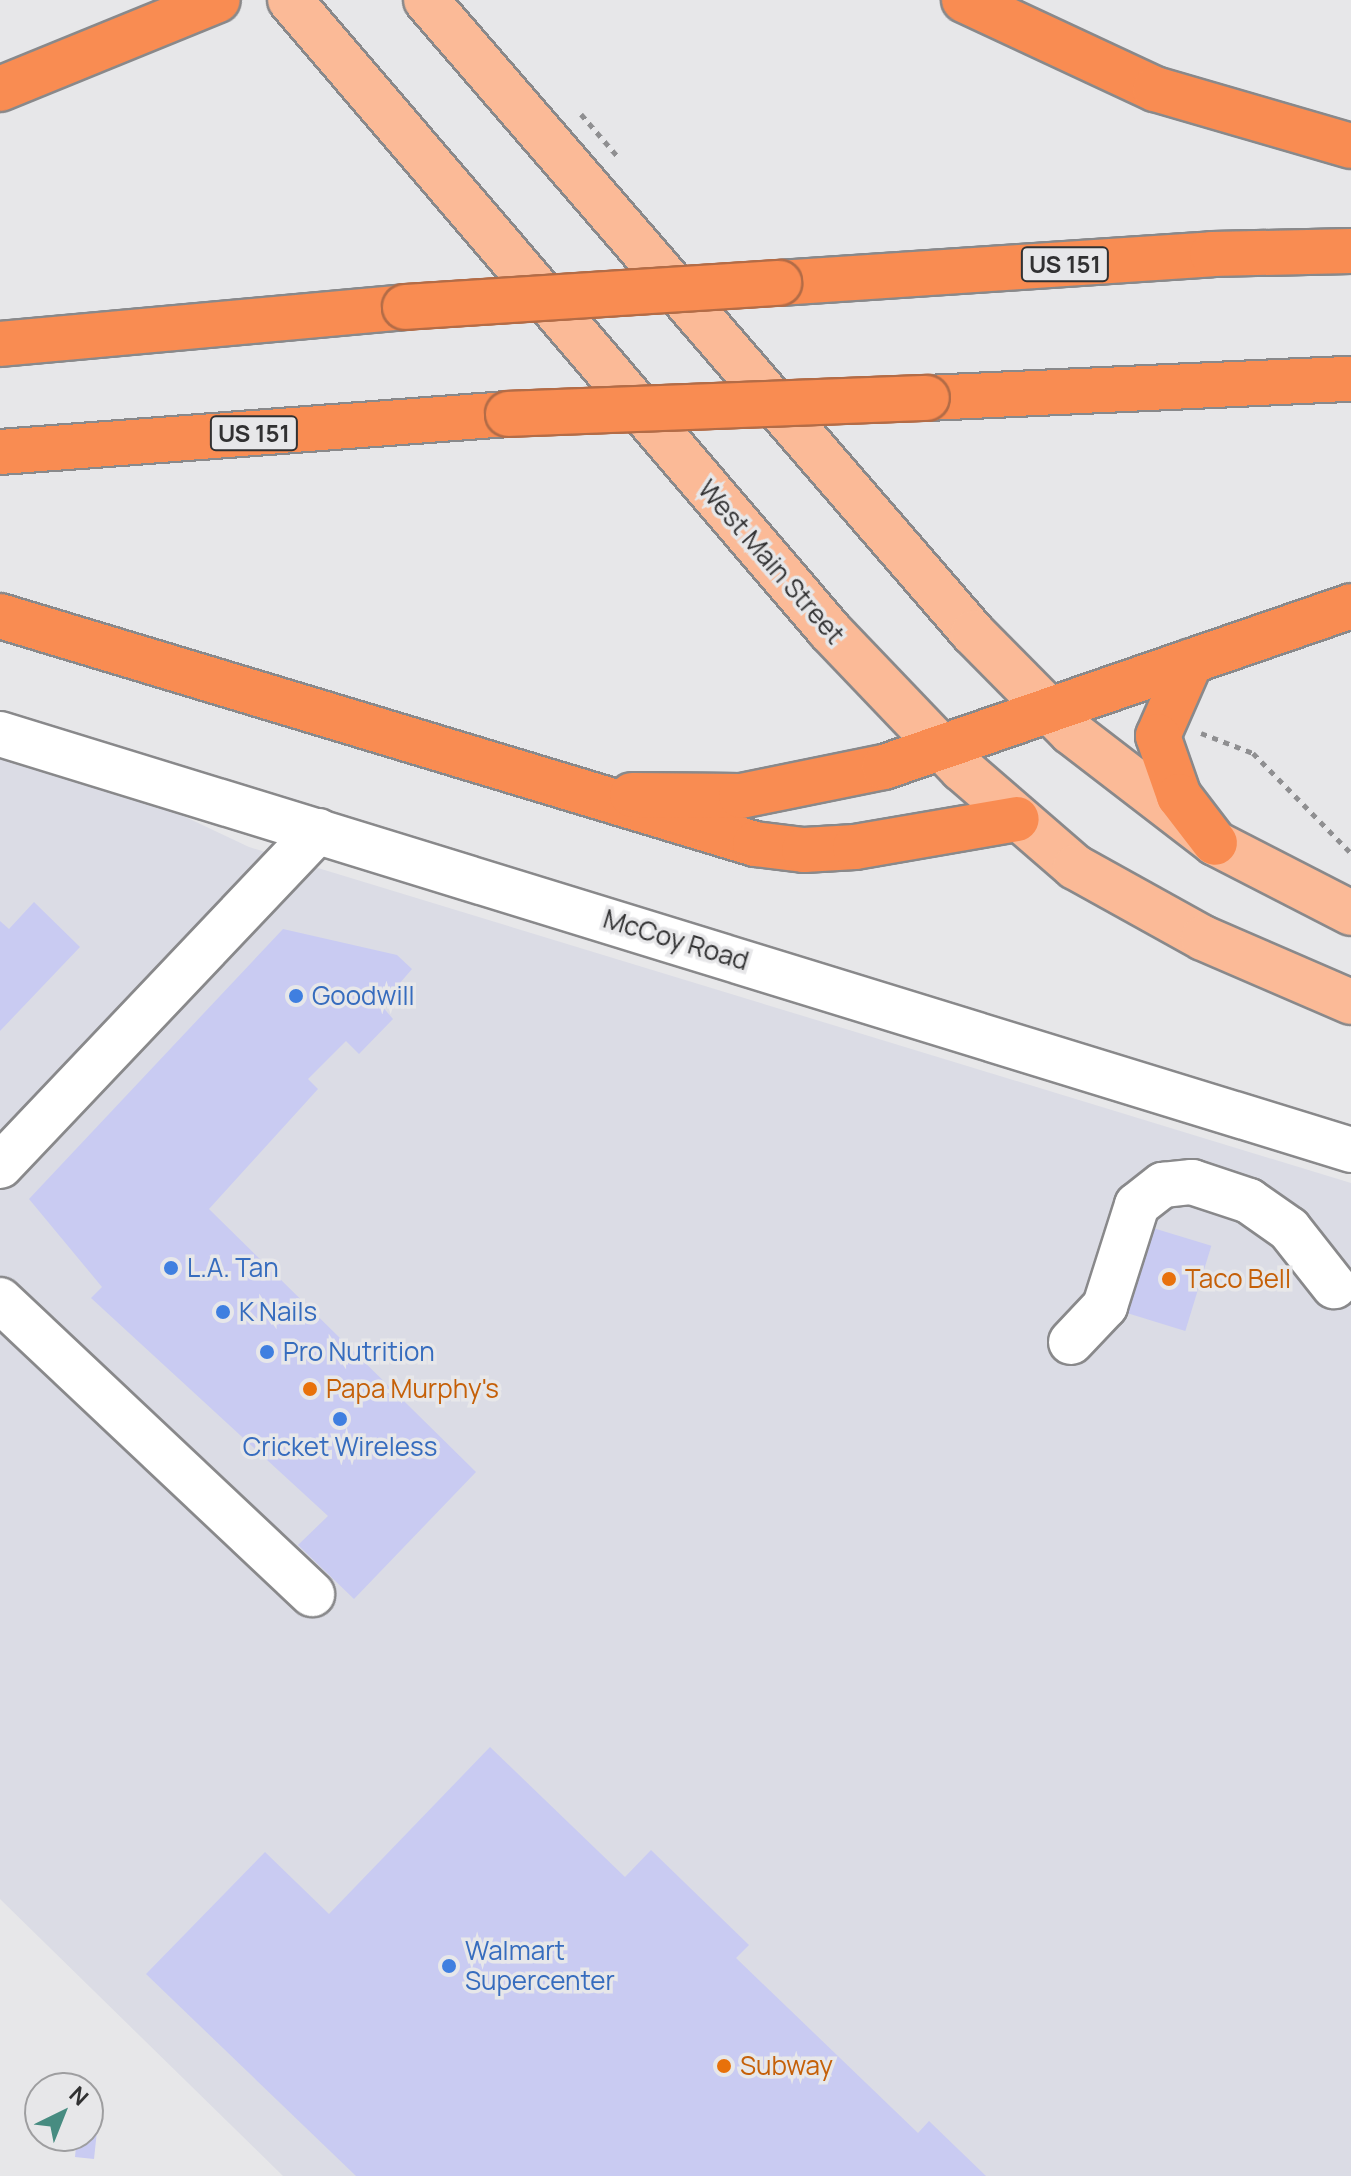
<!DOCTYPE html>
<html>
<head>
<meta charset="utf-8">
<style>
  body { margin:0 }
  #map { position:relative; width:1351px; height:2176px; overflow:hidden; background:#e7e7e9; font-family:Manrope,sans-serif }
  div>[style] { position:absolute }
  .built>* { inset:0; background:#dbdce5 }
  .building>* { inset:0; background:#c9cbf2; transform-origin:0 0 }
  .path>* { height:5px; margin-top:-2.5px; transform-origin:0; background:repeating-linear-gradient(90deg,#8f8f91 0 6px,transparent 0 12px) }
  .roads { filter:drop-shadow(2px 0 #89898b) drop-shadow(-2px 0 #89898b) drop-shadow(0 2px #89898b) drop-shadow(0 -2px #89898b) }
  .minor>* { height:44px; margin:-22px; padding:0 22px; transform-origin:22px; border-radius:22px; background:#fff }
  .major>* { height:44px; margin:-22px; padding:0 22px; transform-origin:22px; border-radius:22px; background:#fbba97 }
  .highway>* { height:44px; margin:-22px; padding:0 22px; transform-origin:22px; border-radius:22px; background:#f98c52 }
  .bridges { filter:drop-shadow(2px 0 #b36c47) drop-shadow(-2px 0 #b36c47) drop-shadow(0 2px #b36c47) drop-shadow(0 -2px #b36c47) }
  .highway-bridge>* { height:44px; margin:-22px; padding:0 22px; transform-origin:22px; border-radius:22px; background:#f98c52 }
  .dots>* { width:22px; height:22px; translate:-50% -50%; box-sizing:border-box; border:4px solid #e7e7e9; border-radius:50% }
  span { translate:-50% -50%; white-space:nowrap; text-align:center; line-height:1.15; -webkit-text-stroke:7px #e7e7e9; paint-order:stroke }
  .shield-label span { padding:2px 6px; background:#e7e7e9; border:2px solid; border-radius:6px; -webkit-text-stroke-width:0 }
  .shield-label { font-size:24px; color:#313132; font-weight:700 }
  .street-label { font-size:26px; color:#313132 }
  .shop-label { font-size:26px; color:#366cbe }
  .left { translate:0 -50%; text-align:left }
  .food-label { font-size:26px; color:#c56008 }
  .north { position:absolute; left:24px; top:2072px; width:80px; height:80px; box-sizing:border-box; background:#e7e7e9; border:2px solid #9e9ea0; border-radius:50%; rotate:43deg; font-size:22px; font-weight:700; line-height:32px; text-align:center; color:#313132 }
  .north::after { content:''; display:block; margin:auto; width:28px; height:36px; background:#478c81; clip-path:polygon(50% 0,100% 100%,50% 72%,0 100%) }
</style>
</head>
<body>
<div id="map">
  <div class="built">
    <div style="clip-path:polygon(0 758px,177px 813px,249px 847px,1351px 1183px,1351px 2176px,283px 2176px,0 1899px)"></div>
  </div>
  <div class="building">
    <div style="clip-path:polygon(34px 902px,80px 947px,0 1031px,0 921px,9px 929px)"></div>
    <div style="clip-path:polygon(283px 929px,397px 955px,412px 969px,381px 1005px,393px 1019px,359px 1054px,346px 1041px,308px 1079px,318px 1089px,209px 1209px,476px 1472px,354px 1599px,298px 1545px,328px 1516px,91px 1298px,102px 1287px,29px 1199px)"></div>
    <div style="left:1153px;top:1228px;width:61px;height:89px;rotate:17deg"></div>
    <div style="clip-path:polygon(490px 1747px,625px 1877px,651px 1850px,749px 1945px,736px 1958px,918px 2133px,929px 2121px,986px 2176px,356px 2176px,146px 1974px,265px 1852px,329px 1914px)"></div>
    <div style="clip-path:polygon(88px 2130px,97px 2131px,94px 2159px,75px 2157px,77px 2136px,88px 2136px)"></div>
  </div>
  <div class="path">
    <div style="left:581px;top:114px;width:58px;rotate:49.2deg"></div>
    <div style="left:1201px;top:733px;width:56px;rotate:21deg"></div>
    <div style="left:1253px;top:753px;width:140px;rotate:45.6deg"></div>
  </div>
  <div class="roads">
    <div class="minor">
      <div style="left:0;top:734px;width:1414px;rotate:17.11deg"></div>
      <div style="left:0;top:1166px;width:462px;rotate:-46.5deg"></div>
      <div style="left:0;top:1300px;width:429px;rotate:43.3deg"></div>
      <div style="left:1071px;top:1342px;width:50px;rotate:-46.6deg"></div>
      <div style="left:1105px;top:1306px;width:106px;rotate:-72.4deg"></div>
      <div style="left:1137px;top:1205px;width:33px;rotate:-38deg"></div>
      <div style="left:1163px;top:1185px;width:29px;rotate:-6deg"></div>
      <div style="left:1192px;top:1182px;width:60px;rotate:18.4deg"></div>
      <div style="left:1249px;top:1201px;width:49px;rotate:35deg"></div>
      <div style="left:1289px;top:1229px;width:73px;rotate:51.7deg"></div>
    </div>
    <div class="major">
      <div style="left:290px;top:0;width:831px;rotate:49.44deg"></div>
      <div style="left:830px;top:631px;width:191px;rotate:46.3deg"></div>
      <div style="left:962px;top:769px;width:150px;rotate:40.9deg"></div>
      <div style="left:1075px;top:867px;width:146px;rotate:29deg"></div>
      <div style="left:1203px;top:938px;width:161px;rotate:23.4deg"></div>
      <div style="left:426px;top:0;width:837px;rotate:49.17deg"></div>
      <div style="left:973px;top:633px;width:139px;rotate:45.3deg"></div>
      <div style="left:1071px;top:732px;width:182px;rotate:37.6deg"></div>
      <div style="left:1215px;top:843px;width:153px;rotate:27.2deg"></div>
    </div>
    <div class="highway">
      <div style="left:964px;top:0;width:211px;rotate:25deg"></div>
      <div style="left:1155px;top:89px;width:204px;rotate:16.2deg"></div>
      <div style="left:0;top:89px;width:235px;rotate:-22.2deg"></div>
      <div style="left:779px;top:283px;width:434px;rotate:-3.8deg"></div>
      <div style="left:1212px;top:254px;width:139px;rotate:-1.2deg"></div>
      <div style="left:0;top:344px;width:407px;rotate:-5.2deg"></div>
      <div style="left:927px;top:398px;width:424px;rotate:-2.6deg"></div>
      <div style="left:0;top:452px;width:509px;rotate:-4.28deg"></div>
      <div style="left:0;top:616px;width:789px;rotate:16.8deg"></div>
      <div style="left:755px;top:844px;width:49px;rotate:7deg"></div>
      <div style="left:804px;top:850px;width:51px;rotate:-3.4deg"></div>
      <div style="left:855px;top:847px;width:164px;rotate:-9.8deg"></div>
      <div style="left:1191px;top:661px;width:82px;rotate:113.7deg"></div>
      <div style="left:1158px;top:736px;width:64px;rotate:70.7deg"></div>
      <div style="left:1179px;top:796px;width:59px;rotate:52.5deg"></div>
      <div style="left:632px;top:795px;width:109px;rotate:0.5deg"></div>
      <div style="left:741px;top:796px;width:146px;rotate:-11.5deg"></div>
      <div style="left:884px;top:767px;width:494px;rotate:-19deg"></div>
    </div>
  </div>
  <div class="bridges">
    <div class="highway-bridge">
      <div style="left:405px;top:307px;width:375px;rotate:-3.7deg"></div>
      <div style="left:508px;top:414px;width:419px;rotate:-2.2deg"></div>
    </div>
  </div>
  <div class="dots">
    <div style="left:296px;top:996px;background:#3f7fe0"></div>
    <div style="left:171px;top:1268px;background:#3f7fe0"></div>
    <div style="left:1169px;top:1279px;background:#e8710a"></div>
    <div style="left:223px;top:1312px;background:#3f7fe0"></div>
    <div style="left:267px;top:1352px;background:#3f7fe0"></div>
    <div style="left:310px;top:1389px;background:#e8710a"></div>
    <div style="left:340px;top:1419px;background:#3f7fe0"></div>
    <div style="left:449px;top:1966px;background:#3f7fe0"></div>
    <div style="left:724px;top:2066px;background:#e8710a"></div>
  </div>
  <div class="shield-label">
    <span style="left:1065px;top:264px">US 151</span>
    <span style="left:254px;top:433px">US 151</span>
  </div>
  <div class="street-label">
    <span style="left:771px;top:562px;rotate:49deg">West Main Street</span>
    <span style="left:676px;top:940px;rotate:17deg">McCoy Road</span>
  </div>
  <div class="shop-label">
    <span class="left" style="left:312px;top:996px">Goodwill</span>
    <span class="left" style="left:187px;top:1268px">L.A. Tan</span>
    <span class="left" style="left:239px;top:1312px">K Nails</span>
    <span class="left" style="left:283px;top:1352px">Pro Nutrition</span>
    <span style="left:340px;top:1447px">Cricket Wireless</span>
    <span class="left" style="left:465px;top:1966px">Walmart<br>Supercenter</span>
  </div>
  <div class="food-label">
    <span class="left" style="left:1185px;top:1279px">Taco Bell</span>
    <span class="left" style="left:326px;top:1389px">Papa Murphy's</span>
    <span class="left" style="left:740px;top:2066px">Subway</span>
  </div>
  <div class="north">N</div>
</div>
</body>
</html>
